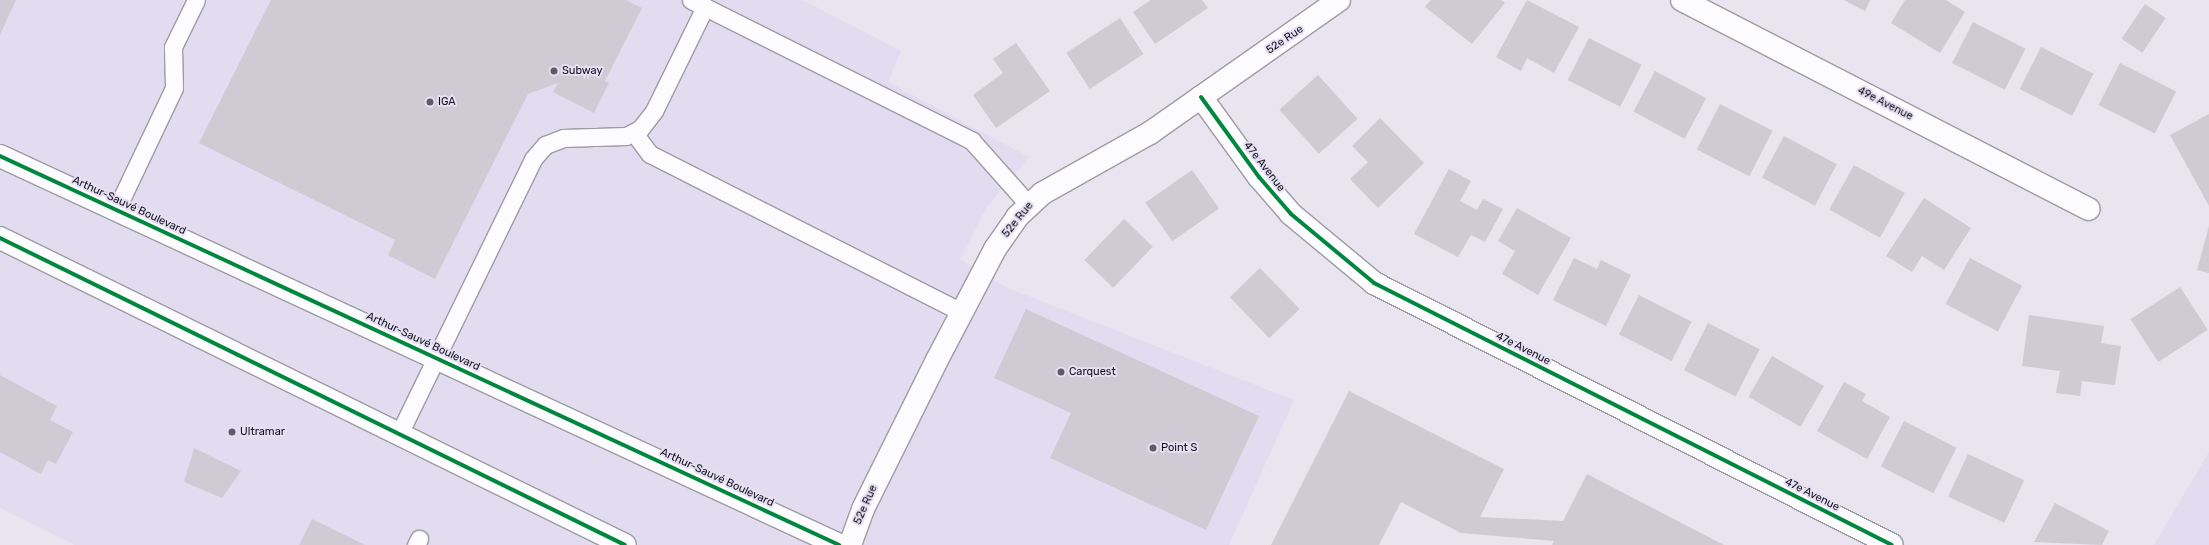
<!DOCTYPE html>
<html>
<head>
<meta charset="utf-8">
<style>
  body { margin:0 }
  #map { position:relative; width:2209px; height:545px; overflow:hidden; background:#e8e4f0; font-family:Rubik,sans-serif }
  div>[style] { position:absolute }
  .built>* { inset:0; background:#e2dcf1 }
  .building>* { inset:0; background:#cecbd4; transform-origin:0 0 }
  .roads { filter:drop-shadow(1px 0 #9e9ba4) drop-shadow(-1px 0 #9e9ba4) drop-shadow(0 1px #9e9ba4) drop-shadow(0 -1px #9e9ba4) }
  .lane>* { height:17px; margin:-8.5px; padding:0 8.5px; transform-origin:8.5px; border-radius:8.5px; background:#fcfbfd }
  .street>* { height:22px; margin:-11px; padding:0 11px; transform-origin:11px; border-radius:11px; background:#fcfbfd }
  .primary>* { height:22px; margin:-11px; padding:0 11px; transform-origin:11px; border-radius:11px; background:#fcfbfd }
  .cycleway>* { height:4px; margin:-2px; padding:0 2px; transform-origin:2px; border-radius:2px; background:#00873e }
  .dots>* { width:11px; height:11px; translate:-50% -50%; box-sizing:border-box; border:2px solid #e6e0f4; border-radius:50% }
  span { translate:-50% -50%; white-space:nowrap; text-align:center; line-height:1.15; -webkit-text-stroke:4px #e6e0f4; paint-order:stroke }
  .street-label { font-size:11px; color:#131118 }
  .poi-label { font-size:11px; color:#131118 }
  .left { translate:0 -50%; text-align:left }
</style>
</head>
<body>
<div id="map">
  <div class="built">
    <div style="clip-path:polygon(0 0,803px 0,901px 51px,888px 82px,1029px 157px,986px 208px,960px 259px,1008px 288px,1294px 400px,1229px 545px,75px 545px,0 508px)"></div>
    <div style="clip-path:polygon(2209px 452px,2209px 545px,2154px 545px)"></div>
  </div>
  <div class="building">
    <div style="clip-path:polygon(0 0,16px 0,0 35px)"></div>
    <div style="clip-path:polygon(271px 0,626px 0,642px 8px,605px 81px,609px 83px,594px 113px,553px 92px,558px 83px,528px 94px,435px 279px,388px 255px,395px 240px,199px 143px)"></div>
    <div style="clip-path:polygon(1151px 0,1202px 0,1208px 8px,1155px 44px,1133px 12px)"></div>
    <div style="clip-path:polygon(1431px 0,1501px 0,1505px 3px,1472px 44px,1425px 7px)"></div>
    <div style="clip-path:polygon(1527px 0,1579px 27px,1554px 73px,1527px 58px,1521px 71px,1496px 57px)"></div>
    <div style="clip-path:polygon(1844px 0,1870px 0,1865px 11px)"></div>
    <div style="clip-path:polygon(1905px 0,1946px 0,1965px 12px,1940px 53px,1891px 23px)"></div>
    <div style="left:2145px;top:4px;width:25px;height:42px;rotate:34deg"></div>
    <div style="left:1120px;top:18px;width:43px;height:64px;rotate:57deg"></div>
    <div style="left:1973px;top:22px;width:59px;height:46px;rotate:27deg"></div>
    <div style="left:1589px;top:38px;width:59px;height:47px;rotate:27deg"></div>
    <div style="clip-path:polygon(1016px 43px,1050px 91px,996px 128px,973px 95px,1003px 73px,993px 59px)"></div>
    <div style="left:2041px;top:47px;width:59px;height:47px;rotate:27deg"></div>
    <div style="left:2120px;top:63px;width:63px;height:47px;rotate:27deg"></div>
    <div style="left:1655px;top:71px;width:58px;height:46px;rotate:28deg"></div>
    <div style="left:1318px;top:75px;width:59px;height:52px;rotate:48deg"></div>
    <div style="left:1720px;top:104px;width:59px;height:51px;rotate:27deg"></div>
    <div style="clip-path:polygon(2209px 114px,2209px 206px,2170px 135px)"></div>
    <div style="clip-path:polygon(1380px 118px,1424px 163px,1378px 208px,1350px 179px,1368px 162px,1352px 146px)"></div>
    <div style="left:1784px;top:136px;width:60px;height:47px;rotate:28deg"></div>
    <div style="left:1854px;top:165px;width:58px;height:51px;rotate:29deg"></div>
    <div style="clip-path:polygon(1449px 169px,1471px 181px,1460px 201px,1477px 210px,1483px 199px,1503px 209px,1485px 242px,1471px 235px,1458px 257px,1414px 234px)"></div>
    <div style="left:1192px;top:170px;width:47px;height:57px;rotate:55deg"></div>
    <div style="clip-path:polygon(1924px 198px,1971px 228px,1944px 270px,1922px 256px,1912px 272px,1886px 256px)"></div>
    <div style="clip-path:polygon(1517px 208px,1571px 238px,1538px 295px,1502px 274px,1515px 251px,1498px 241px)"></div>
    <div style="left:1124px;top:219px;width:40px;height:57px;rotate:44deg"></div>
    <div style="clip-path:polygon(2209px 226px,2209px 273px,2197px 270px)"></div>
    <div style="clip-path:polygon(1574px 258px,1597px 269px,1601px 260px,1631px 275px,1606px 326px,1553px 300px)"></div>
    <div style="left:1970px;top:258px;width:59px;height:52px;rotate:28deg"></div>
    <div style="left:1260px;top:268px;width:57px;height:42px;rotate:46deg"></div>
    <div style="left:2180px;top:287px;width:51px;height:59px;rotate:57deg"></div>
    <div style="left:1639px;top:295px;width:59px;height:44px;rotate:27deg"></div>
    <div style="clip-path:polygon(1026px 309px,1259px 416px,1206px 530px,1050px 458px,1071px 413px,994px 378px)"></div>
    <div style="clip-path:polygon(2029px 315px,2104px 326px,2101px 343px,2121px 346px,2115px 385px,2082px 381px,2080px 396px,2056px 393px,2060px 371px,2022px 366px)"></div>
    <div style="left:1708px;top:323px;width:58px;height:53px;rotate:27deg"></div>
    <div style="left:1772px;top:356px;width:60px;height:47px;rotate:30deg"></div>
    <div style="clip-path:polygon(0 375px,57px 406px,50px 420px,73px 432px,56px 464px,48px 460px,41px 474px,0 452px)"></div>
    <div style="clip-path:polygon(1844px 382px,1866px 394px,1862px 401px,1890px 417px,1867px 459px,1817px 431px)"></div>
    <div style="clip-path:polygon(1349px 391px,1504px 469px,1480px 517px,1563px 521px,1587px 474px,1724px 545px,1552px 545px,1554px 541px,1461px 533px,1401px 502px,1379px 545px,1271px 545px)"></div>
    <div style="left:1904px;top:421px;width:59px;height:51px;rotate:27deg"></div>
    <div style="clip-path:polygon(194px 448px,241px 471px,222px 498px,184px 482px)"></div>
    <div style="left:1968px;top:454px;width:62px;height:47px;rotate:25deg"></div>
    <div style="clip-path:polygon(2055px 503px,2109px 531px,2102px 545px,2034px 542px)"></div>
    <div style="clip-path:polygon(312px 519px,365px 545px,299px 545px)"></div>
  </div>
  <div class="roads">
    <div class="lane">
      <div style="left:691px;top:0;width:314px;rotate:26.6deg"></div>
      <div style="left:972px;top:141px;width:84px;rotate:48.4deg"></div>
      <div style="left:634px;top:133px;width:26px;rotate:53deg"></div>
      <div style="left:650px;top:154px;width:350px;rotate:26.9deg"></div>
      <div style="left:116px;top:210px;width:135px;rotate:-64.6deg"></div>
      <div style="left:174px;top:88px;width:41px;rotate:-91.4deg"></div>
      <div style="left:173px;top:47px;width:52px;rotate:-63.9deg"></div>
      <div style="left:399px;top:434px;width:306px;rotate:-64deg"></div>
      <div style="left:533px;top:159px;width:18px;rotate:-49deg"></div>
      <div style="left:545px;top:145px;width:19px;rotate:-21deg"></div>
      <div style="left:563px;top:138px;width:63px;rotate:-1.8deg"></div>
      <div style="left:626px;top:136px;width:16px;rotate:-27deg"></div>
      <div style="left:640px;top:129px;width:23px;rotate:-52deg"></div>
      <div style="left:654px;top:111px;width:116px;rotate:-63.9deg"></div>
      <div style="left:416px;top:545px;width:7px;rotate:-63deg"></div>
    </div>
    <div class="street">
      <div style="left:1682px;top:0;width:457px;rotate:27.2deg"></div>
      <div style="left:1201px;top:97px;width:99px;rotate:54.1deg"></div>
      <div style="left:1259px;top:177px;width:49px;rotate:49.1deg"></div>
      <div style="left:1291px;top:214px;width:108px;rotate:39.7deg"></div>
      <div style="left:1374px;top:283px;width:580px;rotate:26.83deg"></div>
      <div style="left:850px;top:545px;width:38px;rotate:-70deg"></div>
      <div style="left:863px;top:509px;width:166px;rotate:-63.6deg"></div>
      <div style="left:937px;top:360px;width:125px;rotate:-62.4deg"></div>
      <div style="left:995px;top:249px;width:39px;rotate:-55deg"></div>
      <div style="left:1017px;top:217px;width:35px;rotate:-43deg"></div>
      <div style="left:1043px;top:193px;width:123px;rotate:-29.3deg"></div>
      <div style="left:1150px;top:133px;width:231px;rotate:-35.1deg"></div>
    </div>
    <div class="primary">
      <div style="left:0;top:156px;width:925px;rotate:24.87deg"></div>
      <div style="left:0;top:238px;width:696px;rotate:26.16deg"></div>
    </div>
  </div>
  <div class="cycleway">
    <div style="left:1201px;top:97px;width:99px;rotate:54.1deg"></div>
    <div style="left:1259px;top:177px;width:49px;rotate:49.1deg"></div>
    <div style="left:1291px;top:214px;width:108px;rotate:39.7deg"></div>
    <div style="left:1374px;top:283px;width:580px;rotate:26.83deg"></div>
    <div style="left:0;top:156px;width:925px;rotate:24.87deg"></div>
    <div style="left:0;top:238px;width:696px;rotate:26.16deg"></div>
  </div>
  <div class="dots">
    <div style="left:554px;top:71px;background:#5e5b64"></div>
    <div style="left:430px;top:102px;background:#5e5b64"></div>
    <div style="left:1061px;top:372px;background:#5e5b64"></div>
    <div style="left:232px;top:432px;background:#5e5b64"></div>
    <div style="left:1153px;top:448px;background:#5e5b64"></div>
  </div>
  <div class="street-label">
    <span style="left:1285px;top:40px;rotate:-34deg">52e Rue</span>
    <span style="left:1885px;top:104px;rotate:27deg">49e Avenue</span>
    <span style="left:1264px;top:167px;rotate:52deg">47e Avenue</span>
    <span style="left:129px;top:206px;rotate:25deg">Arthur-Sauvé Boulevard</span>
    <span style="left:1018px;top:220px;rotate:-51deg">52e Rue</span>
    <span style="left:423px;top:342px;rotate:25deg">Arthur-Sauvé Boulevard</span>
    <span style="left:1523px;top:349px;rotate:27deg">47e Avenue</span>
    <span style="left:717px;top:478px;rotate:25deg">Arthur-Sauvé Boulevard</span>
    <span style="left:1812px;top:495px;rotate:27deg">47e Avenue</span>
    <span style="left:866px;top:505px;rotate:-66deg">52e Rue</span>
  </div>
  <div class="poi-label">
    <span class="left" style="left:562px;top:71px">Subway</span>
    <span class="left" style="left:438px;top:102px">IGA</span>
    <span class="left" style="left:1069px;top:372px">Carquest</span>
    <span class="left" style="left:240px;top:432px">Ultramar</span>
    <span class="left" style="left:1161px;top:448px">Point S</span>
  </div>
</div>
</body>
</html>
